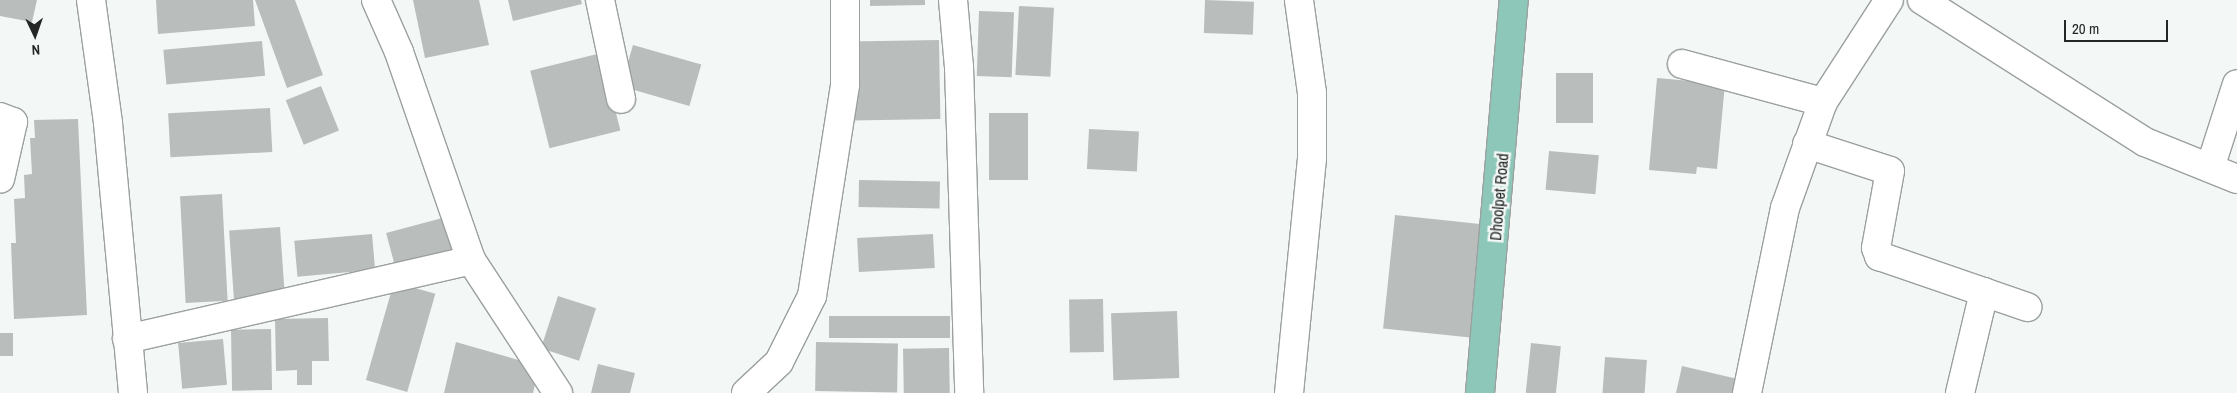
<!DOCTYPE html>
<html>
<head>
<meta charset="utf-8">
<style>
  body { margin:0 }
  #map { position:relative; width:2237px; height:393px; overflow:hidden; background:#f3f8f6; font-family:"Archivo Narrow",sans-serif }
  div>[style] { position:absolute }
  .building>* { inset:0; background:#b9bebc; transform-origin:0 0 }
  .roads { filter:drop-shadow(1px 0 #9ba09e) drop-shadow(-1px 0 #9ba09e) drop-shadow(0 1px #9ba09e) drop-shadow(0 -1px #9ba09e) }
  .minor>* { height:28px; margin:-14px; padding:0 14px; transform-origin:14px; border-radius:14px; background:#fff }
  .major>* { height:28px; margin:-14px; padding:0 14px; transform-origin:14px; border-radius:14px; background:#8cc7b9 }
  span { translate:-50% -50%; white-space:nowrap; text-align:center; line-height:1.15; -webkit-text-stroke:5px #f3f8f6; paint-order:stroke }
  .street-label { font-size:16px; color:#252726 }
  .north { position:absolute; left:10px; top:10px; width:50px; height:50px; -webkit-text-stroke:4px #f3f8f6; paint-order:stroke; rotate:177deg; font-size:14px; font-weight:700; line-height:20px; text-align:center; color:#252726 }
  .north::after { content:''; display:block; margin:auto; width:18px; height:22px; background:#252726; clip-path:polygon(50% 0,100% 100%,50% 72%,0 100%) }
  .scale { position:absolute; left:2064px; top:20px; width:104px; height:22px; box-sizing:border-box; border:2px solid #252726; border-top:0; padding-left:6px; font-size:15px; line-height:18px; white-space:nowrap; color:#252726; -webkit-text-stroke:4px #f3f8f6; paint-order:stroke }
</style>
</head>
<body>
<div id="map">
  <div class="building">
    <div style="clip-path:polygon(0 0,37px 0,32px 22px,0 16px)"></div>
    <div style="clip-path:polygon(156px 0,253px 0,255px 26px,158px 34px)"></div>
    <div style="clip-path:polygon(255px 0,295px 0,323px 75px,287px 88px)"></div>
    <div style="clip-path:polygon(413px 0,479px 0,489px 45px,425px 58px)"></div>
    <div style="clip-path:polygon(508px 0,581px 0,582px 4px,513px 21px)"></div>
    <div style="clip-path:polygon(870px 0,925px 0,925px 5px,870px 6px)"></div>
    <div style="left:1205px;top:0;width:49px;height:33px;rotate:2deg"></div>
    <div style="left:1019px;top:6px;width:35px;height:69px;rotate:3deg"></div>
    <div style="left:979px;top:11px;width:35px;height:65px;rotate:2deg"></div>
    <div style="left:939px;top:40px;width:79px;height:88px;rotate:89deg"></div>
    <div style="left:262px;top:41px;width:35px;height:99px;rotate:85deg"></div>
    <div style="left:633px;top:45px;width:71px;height:43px;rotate:16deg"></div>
    <div style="left:601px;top:53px;width:80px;height:73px;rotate:76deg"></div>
    <div style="left:1556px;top:73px;width:37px;height:50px"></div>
    <div style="clip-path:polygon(1657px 78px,1725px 84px,1717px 169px,1697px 167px,1696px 174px,1649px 170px)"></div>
    <div style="left:321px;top:86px;width:48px;height:38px;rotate:68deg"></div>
    <div style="left:270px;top:108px;width:44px;height:102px;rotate:87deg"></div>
    <div style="left:989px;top:113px;width:39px;height:67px"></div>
    <div style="clip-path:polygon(78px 119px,87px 315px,14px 319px,11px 243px,16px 243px,14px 199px,25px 198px,24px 175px,32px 174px,30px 138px,35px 138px,34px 120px)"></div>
    <div style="left:1089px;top:129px;width:50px;height:40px;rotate:3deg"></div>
    <div style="left:1549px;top:151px;width:50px;height:39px;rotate:5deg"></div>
    <div style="left:859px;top:180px;width:81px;height:27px;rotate:1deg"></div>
    <div style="left:222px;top:194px;width:107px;height:42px;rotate:87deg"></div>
    <div style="left:1395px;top:215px;width:90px;height:114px;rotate:6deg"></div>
    <div style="left:446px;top:217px;width:34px;height:62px;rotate:75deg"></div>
    <div style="left:280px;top:227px;width:69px;height:51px;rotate:86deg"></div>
    <div style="left:372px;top:234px;width:36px;height:78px;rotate:85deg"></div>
    <div style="left:933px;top:234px;width:34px;height:76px;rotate:87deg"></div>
    <div style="left:394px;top:282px;width:43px;height:102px;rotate:16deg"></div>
    <div style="left:558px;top:296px;width:40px;height:55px;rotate:18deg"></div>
    <div style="left:1103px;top:299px;width:53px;height:34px;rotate:89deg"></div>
    <div style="left:1177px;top:311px;width:67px;height:66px;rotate:88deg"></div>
    <div style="left:829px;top:316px;width:121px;height:22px"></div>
    <div style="clip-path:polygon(328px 318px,329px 361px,312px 361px,312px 385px,297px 385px,297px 370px,276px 371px,275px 319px)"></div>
    <div style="left:271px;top:329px;width:61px;height:40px;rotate:89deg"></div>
    <div style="left:0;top:333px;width:13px;height:23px"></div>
    <div style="left:223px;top:339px;width:46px;height:45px;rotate:85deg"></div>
    <div style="clip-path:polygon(456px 342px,539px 366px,533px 393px,444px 393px)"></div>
    <div style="left:816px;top:342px;width:82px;height:49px;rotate:1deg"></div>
    <div style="left:1531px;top:343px;width:30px;height:50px;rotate:6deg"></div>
    <div style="left:949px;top:348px;width:45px;height:46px;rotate:89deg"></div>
    <div style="left:1605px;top:357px;width:42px;height:36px;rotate:4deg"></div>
    <div style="clip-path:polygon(598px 364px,635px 373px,630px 393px,591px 393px)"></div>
    <div style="clip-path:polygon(1682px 366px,1742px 380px,1739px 393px,1676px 393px)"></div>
  </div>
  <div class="roads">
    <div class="minor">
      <div style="left:91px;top:0;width:124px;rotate:82.1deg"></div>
      <div style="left:108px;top:123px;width:271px;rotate:84.7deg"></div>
      <div style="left:376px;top:0;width:57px;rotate:66.1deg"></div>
      <div style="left:399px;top:52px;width:220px;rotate:70.9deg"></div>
      <div style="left:471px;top:260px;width:159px;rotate:56.8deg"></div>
      <div style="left:600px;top:0;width:101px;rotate:78deg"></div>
      <div style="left:953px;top:0;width:67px;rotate:84.9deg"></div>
      <div style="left:959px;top:67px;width:326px;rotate:88.2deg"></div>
      <div style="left:1922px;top:0;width:264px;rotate:32.5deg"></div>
      <div style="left:2145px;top:142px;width:99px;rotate:21.9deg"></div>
      <div style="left:1682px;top:64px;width:146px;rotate:15.1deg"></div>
      <div style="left:0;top:117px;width:14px;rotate:21deg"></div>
      <div style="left:13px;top:122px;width:58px;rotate:102.8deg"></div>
      <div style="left:1807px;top:144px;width:87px;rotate:18deg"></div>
      <div style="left:1890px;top:171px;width:78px;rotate:100.3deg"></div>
      <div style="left:1876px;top:248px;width:9px;rotate:69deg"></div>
      <div style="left:1879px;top:256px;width:157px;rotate:19deg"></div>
      <div style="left:2210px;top:168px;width:88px;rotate:-72.2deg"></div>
      <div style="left:127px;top:339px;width:353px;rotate:-12.9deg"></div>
      <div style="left:746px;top:393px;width:45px;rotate:-43.2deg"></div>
      <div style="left:779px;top:362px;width:74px;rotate:-63.4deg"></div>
      <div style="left:812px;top:296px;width:214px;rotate:-81.1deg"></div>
      <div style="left:845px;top:85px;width:85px;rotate:-90deg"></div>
      <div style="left:1289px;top:393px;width:236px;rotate:-84.4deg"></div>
      <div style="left:1312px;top:158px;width:65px;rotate:-90deg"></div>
      <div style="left:1312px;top:93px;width:94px;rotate:-98deg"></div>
      <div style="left:1747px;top:393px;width:189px;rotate:-78.4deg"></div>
      <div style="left:1785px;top:208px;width:113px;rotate:-70.3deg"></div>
      <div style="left:1823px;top:102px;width:121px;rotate:-57.1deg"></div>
      <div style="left:1960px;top:393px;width:104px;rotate:-76.6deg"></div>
    </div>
    <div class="major">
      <div style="left:1480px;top:393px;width:394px;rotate:-85.1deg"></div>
    </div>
  </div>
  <div class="street-label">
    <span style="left:1499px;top:197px;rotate:-85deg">Dhoolpet Road</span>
  </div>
  <div class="north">N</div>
  <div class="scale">20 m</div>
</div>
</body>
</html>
